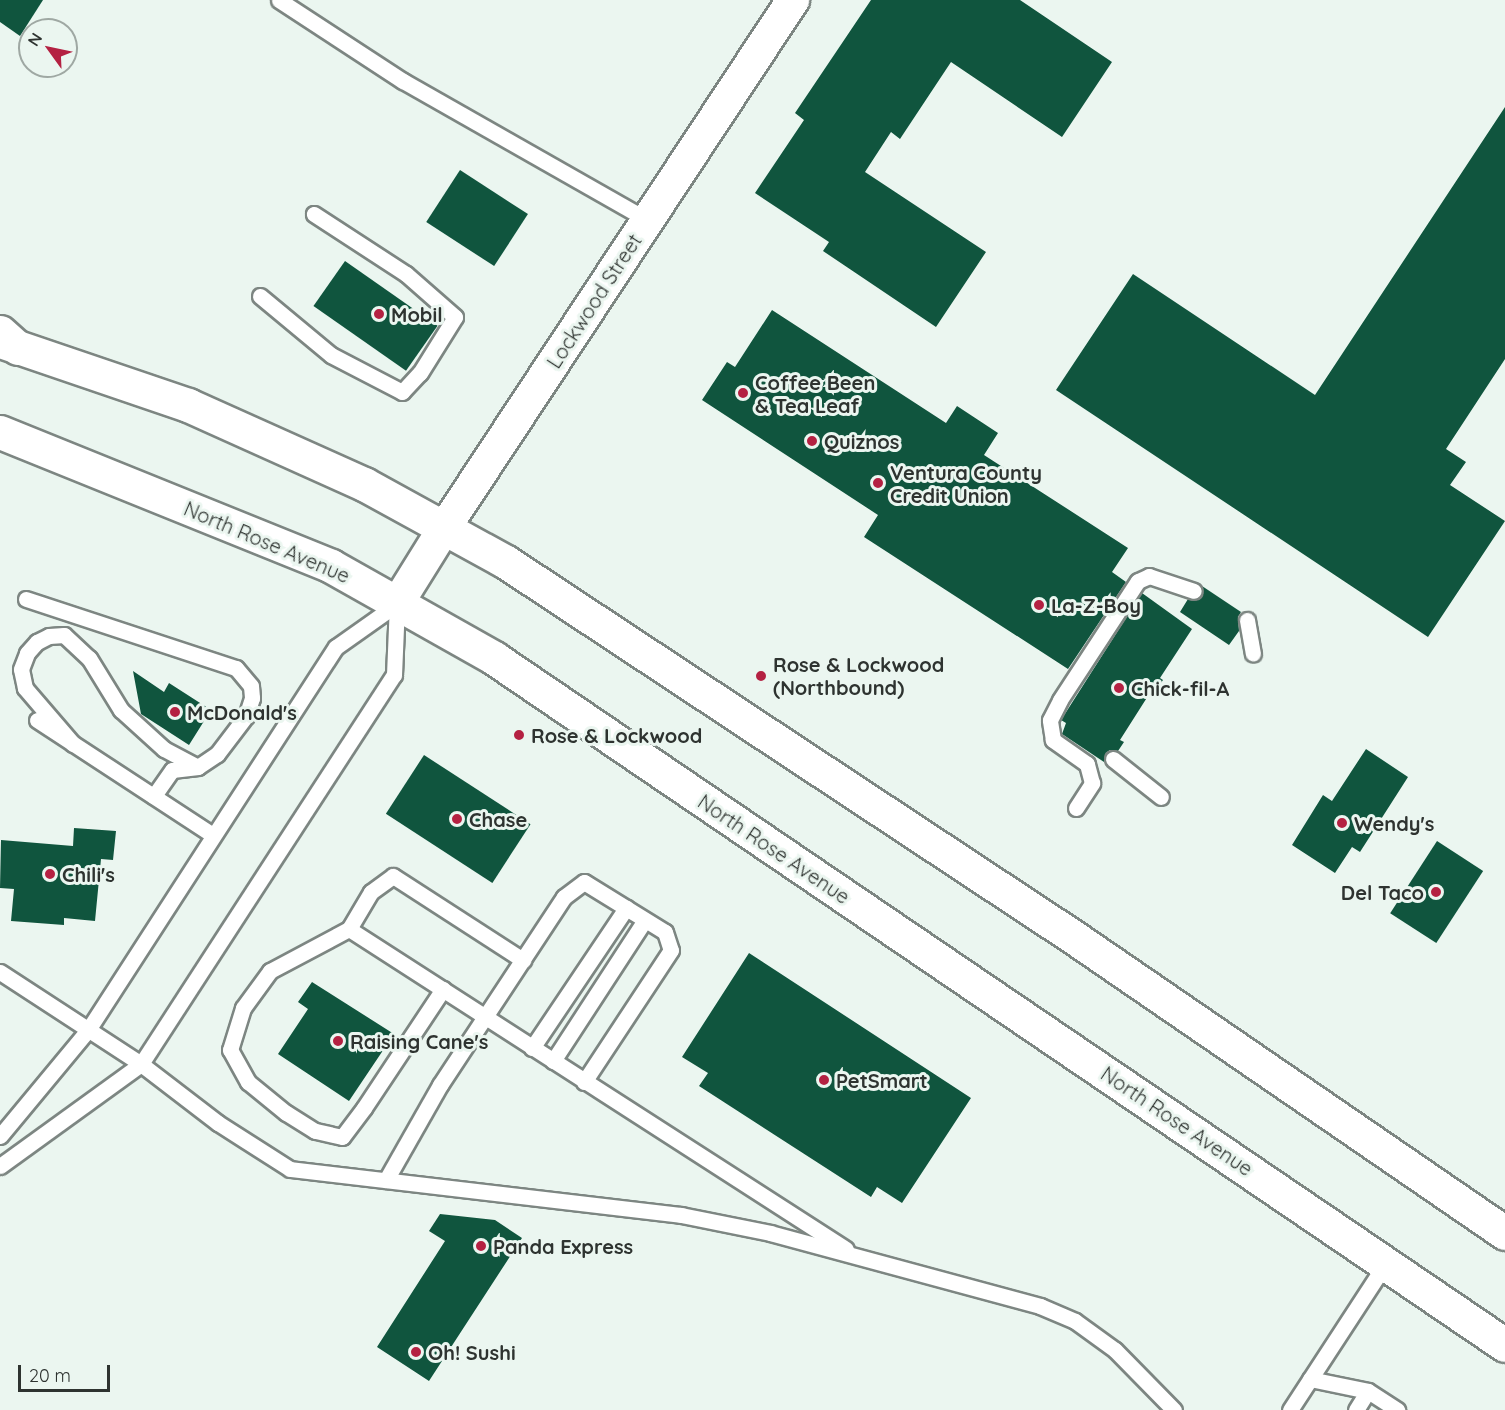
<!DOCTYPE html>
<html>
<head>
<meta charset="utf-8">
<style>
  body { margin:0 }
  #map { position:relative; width:1505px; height:1410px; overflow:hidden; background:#ebf6f0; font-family:Quicksand,sans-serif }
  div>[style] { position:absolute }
  .building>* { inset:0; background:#10553e; transform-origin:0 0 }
  .roads { filter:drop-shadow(2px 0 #7d8682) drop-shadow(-2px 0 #7d8682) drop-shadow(0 2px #7d8682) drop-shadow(0 -2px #7d8682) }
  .service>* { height:15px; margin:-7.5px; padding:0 7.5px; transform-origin:7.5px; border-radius:7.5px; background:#fff }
  .minor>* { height:32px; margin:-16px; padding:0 16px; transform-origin:16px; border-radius:16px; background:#fff }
  .secondary>* { height:33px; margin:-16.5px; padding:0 16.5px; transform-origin:16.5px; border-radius:16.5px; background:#fff }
  .motorway>* { height:33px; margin:-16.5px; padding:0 16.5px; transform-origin:16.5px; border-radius:16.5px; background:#fff }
  .dots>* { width:16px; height:16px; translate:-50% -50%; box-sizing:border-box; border:3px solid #ebf6f0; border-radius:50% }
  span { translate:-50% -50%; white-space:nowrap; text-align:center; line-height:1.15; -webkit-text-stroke:6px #ebf6f0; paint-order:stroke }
  .street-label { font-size:20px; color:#2e3330 }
  .poi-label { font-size:20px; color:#2e3330; font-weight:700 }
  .left { translate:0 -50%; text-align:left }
  .right { translate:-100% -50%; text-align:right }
  .north { position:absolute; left:18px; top:18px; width:60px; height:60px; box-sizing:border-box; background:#ebf6f0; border:2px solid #9fa8a3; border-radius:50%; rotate:303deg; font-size:16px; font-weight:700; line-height:24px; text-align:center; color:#2e3330 }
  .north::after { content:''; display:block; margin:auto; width:21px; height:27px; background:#b42142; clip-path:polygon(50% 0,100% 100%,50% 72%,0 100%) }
  .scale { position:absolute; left:18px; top:1365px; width:92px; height:27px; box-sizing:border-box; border:3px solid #2e3330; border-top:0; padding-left:8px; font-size:18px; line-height:21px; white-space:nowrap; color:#2e3330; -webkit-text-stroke:4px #ebf6f0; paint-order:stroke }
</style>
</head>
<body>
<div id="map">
  <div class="building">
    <div style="clip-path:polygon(0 0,43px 0,20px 36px,0 22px)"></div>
    <div style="clip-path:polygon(871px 0,1020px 0,1112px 62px,1062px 137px,951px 62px,900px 139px,891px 132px,865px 172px,986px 252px,936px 327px,823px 251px,829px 242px,755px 193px,804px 120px,795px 113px)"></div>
    <div style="clip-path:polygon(1505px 107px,1505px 359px,1446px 449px,1466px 462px,1450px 485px,1505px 521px,1428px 637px,1056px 390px,1133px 274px,1315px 395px)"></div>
    <div style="left:460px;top:170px;width:81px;height:62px;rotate:33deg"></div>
    <div style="left:345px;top:261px;width:113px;height:55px;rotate:35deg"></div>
    <div style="clip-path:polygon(772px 310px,946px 423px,957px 406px,998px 433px,984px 455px,1128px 548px,1112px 572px,1126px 582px,1068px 669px,864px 537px,878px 515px,702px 400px,727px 362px,735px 367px)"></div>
    <div style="clip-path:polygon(1202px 586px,1241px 612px,1238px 617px,1239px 631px,1229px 645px,1180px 612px,1188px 599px,1201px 598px,1203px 594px)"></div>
    <div style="clip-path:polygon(1142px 593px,1192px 629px,1160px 678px,1163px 680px,1151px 698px,1148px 696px,1120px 740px,1124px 742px,1118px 751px,1110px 750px,1106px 753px,1104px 762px,1062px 734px,1066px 723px,1061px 720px)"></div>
    <div style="clip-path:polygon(133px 671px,164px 692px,169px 683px,211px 710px,189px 745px,141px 714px)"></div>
    <div style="clip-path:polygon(1366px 749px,1408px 777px,1360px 852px,1352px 847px,1335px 873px,1292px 845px,1323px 795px,1332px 801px)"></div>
    <div style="left:424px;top:755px;width:127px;height:70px;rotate:33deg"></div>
    <div style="clip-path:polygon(74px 828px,116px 831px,113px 860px,101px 859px,95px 921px,64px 918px,64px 925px,11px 921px,14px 889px,0 888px,1px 840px,73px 846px)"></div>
    <div style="left:1437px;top:841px;width:55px;height:86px;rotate:33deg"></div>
    <div style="clip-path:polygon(749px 953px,971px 1098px,902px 1203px,877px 1187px,871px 1197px,699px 1086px,708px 1073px,682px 1057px)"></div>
    <div style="clip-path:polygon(312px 982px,394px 1034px,349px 1101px,278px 1054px,308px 1009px,298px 1002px)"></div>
    <div style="clip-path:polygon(440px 1214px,495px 1220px,522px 1238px,429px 1381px,377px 1347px,445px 1241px,429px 1231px)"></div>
  </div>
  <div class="roads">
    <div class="service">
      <div style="left:279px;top:0;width:148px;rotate:33.2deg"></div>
      <div style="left:403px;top:81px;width:282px;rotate:29.6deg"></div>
      <div style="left:260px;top:296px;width:92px;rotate:39.7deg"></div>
      <div style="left:331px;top:355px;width:80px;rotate:27.5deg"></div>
      <div style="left:402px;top:392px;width:26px;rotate:-47deg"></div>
      <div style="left:420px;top:373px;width:66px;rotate:-58deg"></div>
      <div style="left:455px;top:317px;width:65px;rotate:-138.7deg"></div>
      <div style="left:406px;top:274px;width:110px;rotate:-146.9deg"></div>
      <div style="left:26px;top:599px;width:221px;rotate:18.2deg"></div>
      <div style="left:236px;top:668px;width:23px;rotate:50deg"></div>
      <div style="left:251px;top:686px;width:12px;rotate:85deg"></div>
      <div style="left:252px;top:698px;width:19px;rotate:108deg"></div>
      <div style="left:246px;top:716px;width:48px;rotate:127.3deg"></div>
      <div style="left:217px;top:754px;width:23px;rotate:146deg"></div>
      <div style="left:198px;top:767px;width:26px;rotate:173deg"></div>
      <div style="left:172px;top:770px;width:32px;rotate:125deg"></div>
      <div style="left:1247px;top:620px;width:34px;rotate:80deg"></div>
      <div style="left:37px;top:720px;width:210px;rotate:33.2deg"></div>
      <div style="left:73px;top:744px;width:74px;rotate:-130.6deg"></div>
      <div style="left:25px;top:688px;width:19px;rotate:-102deg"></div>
      <div style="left:21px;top:669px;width:17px;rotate:-69deg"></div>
      <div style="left:27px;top:653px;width:15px;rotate:-48deg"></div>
      <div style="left:37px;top:642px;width:13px;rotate:-27deg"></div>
      <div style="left:49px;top:636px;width:15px;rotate:-4deg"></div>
      <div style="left:64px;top:635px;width:34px;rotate:43deg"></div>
      <div style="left:89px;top:658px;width:61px;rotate:58.4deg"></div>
      <div style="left:121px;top:710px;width:58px;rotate:42.2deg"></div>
      <div style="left:164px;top:749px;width:38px;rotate:28deg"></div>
      <div style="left:1113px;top:759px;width:61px;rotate:38.4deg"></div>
      <div style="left:1076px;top:808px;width:30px;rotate:-57deg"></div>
      <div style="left:1092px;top:783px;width:20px;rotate:-105deg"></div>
      <div style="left:1087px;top:764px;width:42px;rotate:-144.8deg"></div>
      <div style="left:1053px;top:740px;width:20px;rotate:-99deg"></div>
      <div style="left:1050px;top:720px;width:22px;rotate:-63deg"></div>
      <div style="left:1060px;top:700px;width:142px;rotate:-56.8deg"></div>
      <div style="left:1138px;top:581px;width:12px;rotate:-24deg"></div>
      <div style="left:1149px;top:576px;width:47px;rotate:18.4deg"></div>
      <div style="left:349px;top:929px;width:591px;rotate:32.78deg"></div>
      <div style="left:0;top:972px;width:168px;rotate:33.1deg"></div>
      <div style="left:141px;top:1064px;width:97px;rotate:37.5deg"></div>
      <div style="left:218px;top:1123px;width:85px;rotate:32.6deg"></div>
      <div style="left:290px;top:1169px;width:394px;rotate:6.7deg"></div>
      <div style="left:681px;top:1215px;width:91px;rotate:11.4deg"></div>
      <div style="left:770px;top:1233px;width:280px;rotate:15.1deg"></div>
      <div style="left:1040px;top:1306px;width:38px;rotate:23deg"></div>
      <div style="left:1075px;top:1321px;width:49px;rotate:35.9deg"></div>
      <div style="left:1115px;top:1350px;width:84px;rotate:45.5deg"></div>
      <div style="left:443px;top:989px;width:143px;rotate:123.6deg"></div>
      <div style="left:364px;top:1108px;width:36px;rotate:127deg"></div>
      <div style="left:342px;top:1137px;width:28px;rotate:-167deg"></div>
      <div style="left:315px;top:1131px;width:34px;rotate:-148deg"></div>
      <div style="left:286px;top:1113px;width:49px;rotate:-140.8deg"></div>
      <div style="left:248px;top:1082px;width:37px;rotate:-119deg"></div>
      <div style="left:230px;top:1050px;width:44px;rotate:-72.8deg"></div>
      <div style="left:243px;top:1008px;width:46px;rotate:-53.9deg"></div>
      <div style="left:270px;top:971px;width:89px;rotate:-28deg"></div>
      <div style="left:349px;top:929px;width:43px;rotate:-59.3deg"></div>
      <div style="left:371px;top:892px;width:27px;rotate:-36deg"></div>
      <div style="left:393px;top:876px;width:155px;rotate:32.9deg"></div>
      <div style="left:532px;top:1048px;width:169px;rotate:-56.1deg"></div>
      <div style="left:553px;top:1061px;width:168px;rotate:-56.9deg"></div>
      <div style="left:0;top:1136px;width:138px;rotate:-50.3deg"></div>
      <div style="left:88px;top:1030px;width:456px;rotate:-57.1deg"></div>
      <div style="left:336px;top:647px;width:75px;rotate:-35.2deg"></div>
      <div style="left:0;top:1166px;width:174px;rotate:-35.9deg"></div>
      <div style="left:141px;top:1064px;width:464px;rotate:-57deg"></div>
      <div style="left:394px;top:675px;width:71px;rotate:-87.6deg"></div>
      <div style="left:386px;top:1180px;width:109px;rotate:-60.4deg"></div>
      <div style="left:440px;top:1085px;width:225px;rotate:-56.6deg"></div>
      <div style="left:564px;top:897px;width:25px;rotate:-37deg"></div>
      <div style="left:584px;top:882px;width:95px;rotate:31.7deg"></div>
      <div style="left:665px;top:932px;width:19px;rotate:72deg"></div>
      <div style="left:671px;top:950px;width:158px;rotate:123.4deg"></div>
      <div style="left:1310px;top:1379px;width:59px;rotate:11.7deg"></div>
      <div style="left:1368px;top:1391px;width:35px;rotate:33deg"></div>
      <div style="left:1290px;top:1410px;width:176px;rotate:-56.9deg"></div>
      <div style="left:1356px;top:1410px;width:22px;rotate:-58deg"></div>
    </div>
    <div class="minor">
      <div style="left:397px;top:604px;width:91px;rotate:-58.1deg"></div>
      <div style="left:445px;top:527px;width:632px;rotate:-56.56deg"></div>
    </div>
    <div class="secondary">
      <div style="left:0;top:341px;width:199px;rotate:18.8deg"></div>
      <div style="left:188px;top:405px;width:193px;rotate:24.2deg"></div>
      <div style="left:364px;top:484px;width:162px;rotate:28.8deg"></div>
      <div style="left:506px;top:562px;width:678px;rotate:33.46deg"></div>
      <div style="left:1072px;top:936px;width:525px;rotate:34.45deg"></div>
      <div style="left:0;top:432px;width:357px;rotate:22deg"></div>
      <div style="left:331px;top:566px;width:187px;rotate:29.4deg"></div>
      <div style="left:494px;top:658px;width:1222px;rotate:34.2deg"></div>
    </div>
    <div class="motorway">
      <div style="left:0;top:332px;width:24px;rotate:42deg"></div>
    </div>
  </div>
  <div class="dots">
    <div style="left:379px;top:314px;background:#b42142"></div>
    <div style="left:743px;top:393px;background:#b42142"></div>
    <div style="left:812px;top:441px;background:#b42142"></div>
    <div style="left:878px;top:483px;background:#b42142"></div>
    <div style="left:1039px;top:605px;background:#b42142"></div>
    <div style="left:761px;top:676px;background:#b42142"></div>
    <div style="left:1119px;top:688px;background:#b42142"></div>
    <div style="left:175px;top:712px;background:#b42142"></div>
    <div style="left:519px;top:735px;background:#b42142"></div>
    <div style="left:457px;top:819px;background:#b42142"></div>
    <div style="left:1342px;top:823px;background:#b42142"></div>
    <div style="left:50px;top:874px;background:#b42142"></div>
    <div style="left:1436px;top:892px;background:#b42142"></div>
    <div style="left:338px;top:1041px;background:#b42142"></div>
    <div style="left:824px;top:1080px;background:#b42142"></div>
    <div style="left:481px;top:1246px;background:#b42142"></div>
    <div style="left:416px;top:1352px;background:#b42142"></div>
  </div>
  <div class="street-label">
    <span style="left:594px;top:301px;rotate:-57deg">Lockwood Street</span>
    <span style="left:267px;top:542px;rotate:23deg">North Rose Avenue</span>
    <span style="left:774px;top:849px;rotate:34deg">North Rose Avenue</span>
    <span style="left:1177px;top:1121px;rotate:34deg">North Rose Avenue</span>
  </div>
  <div class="poi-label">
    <span class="left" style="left:391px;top:314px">Mobil</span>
    <span class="left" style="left:755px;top:394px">Coffee Been<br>&amp; Tea Leaf</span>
    <span class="left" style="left:824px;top:441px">Quiznos</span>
    <span class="left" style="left:890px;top:484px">Ventura County<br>Credit Union</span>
    <span class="left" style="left:1051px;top:605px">La-Z-Boy</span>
    <span class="left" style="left:773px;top:676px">Rose &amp; Lockwood<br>(Northbound)</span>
    <span class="left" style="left:1131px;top:688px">Chick-fil-A</span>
    <span class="left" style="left:187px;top:712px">McDonald's</span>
    <span class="left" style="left:531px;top:735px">Rose &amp; Lockwood</span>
    <span class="left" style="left:469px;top:819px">Chase</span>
    <span class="left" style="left:1354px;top:823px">Wendy's</span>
    <span class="left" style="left:62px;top:874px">Chili's</span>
    <span class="right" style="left:1424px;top:892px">Del Taco</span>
    <span class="left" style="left:350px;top:1041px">Raising Cane's</span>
    <span class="left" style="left:836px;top:1080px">PetSmart</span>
    <span class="left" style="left:493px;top:1246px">Panda Express</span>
    <span class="left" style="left:428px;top:1352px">Oh! Sushi</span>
  </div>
  <div class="north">N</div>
  <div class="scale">20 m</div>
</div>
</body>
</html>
